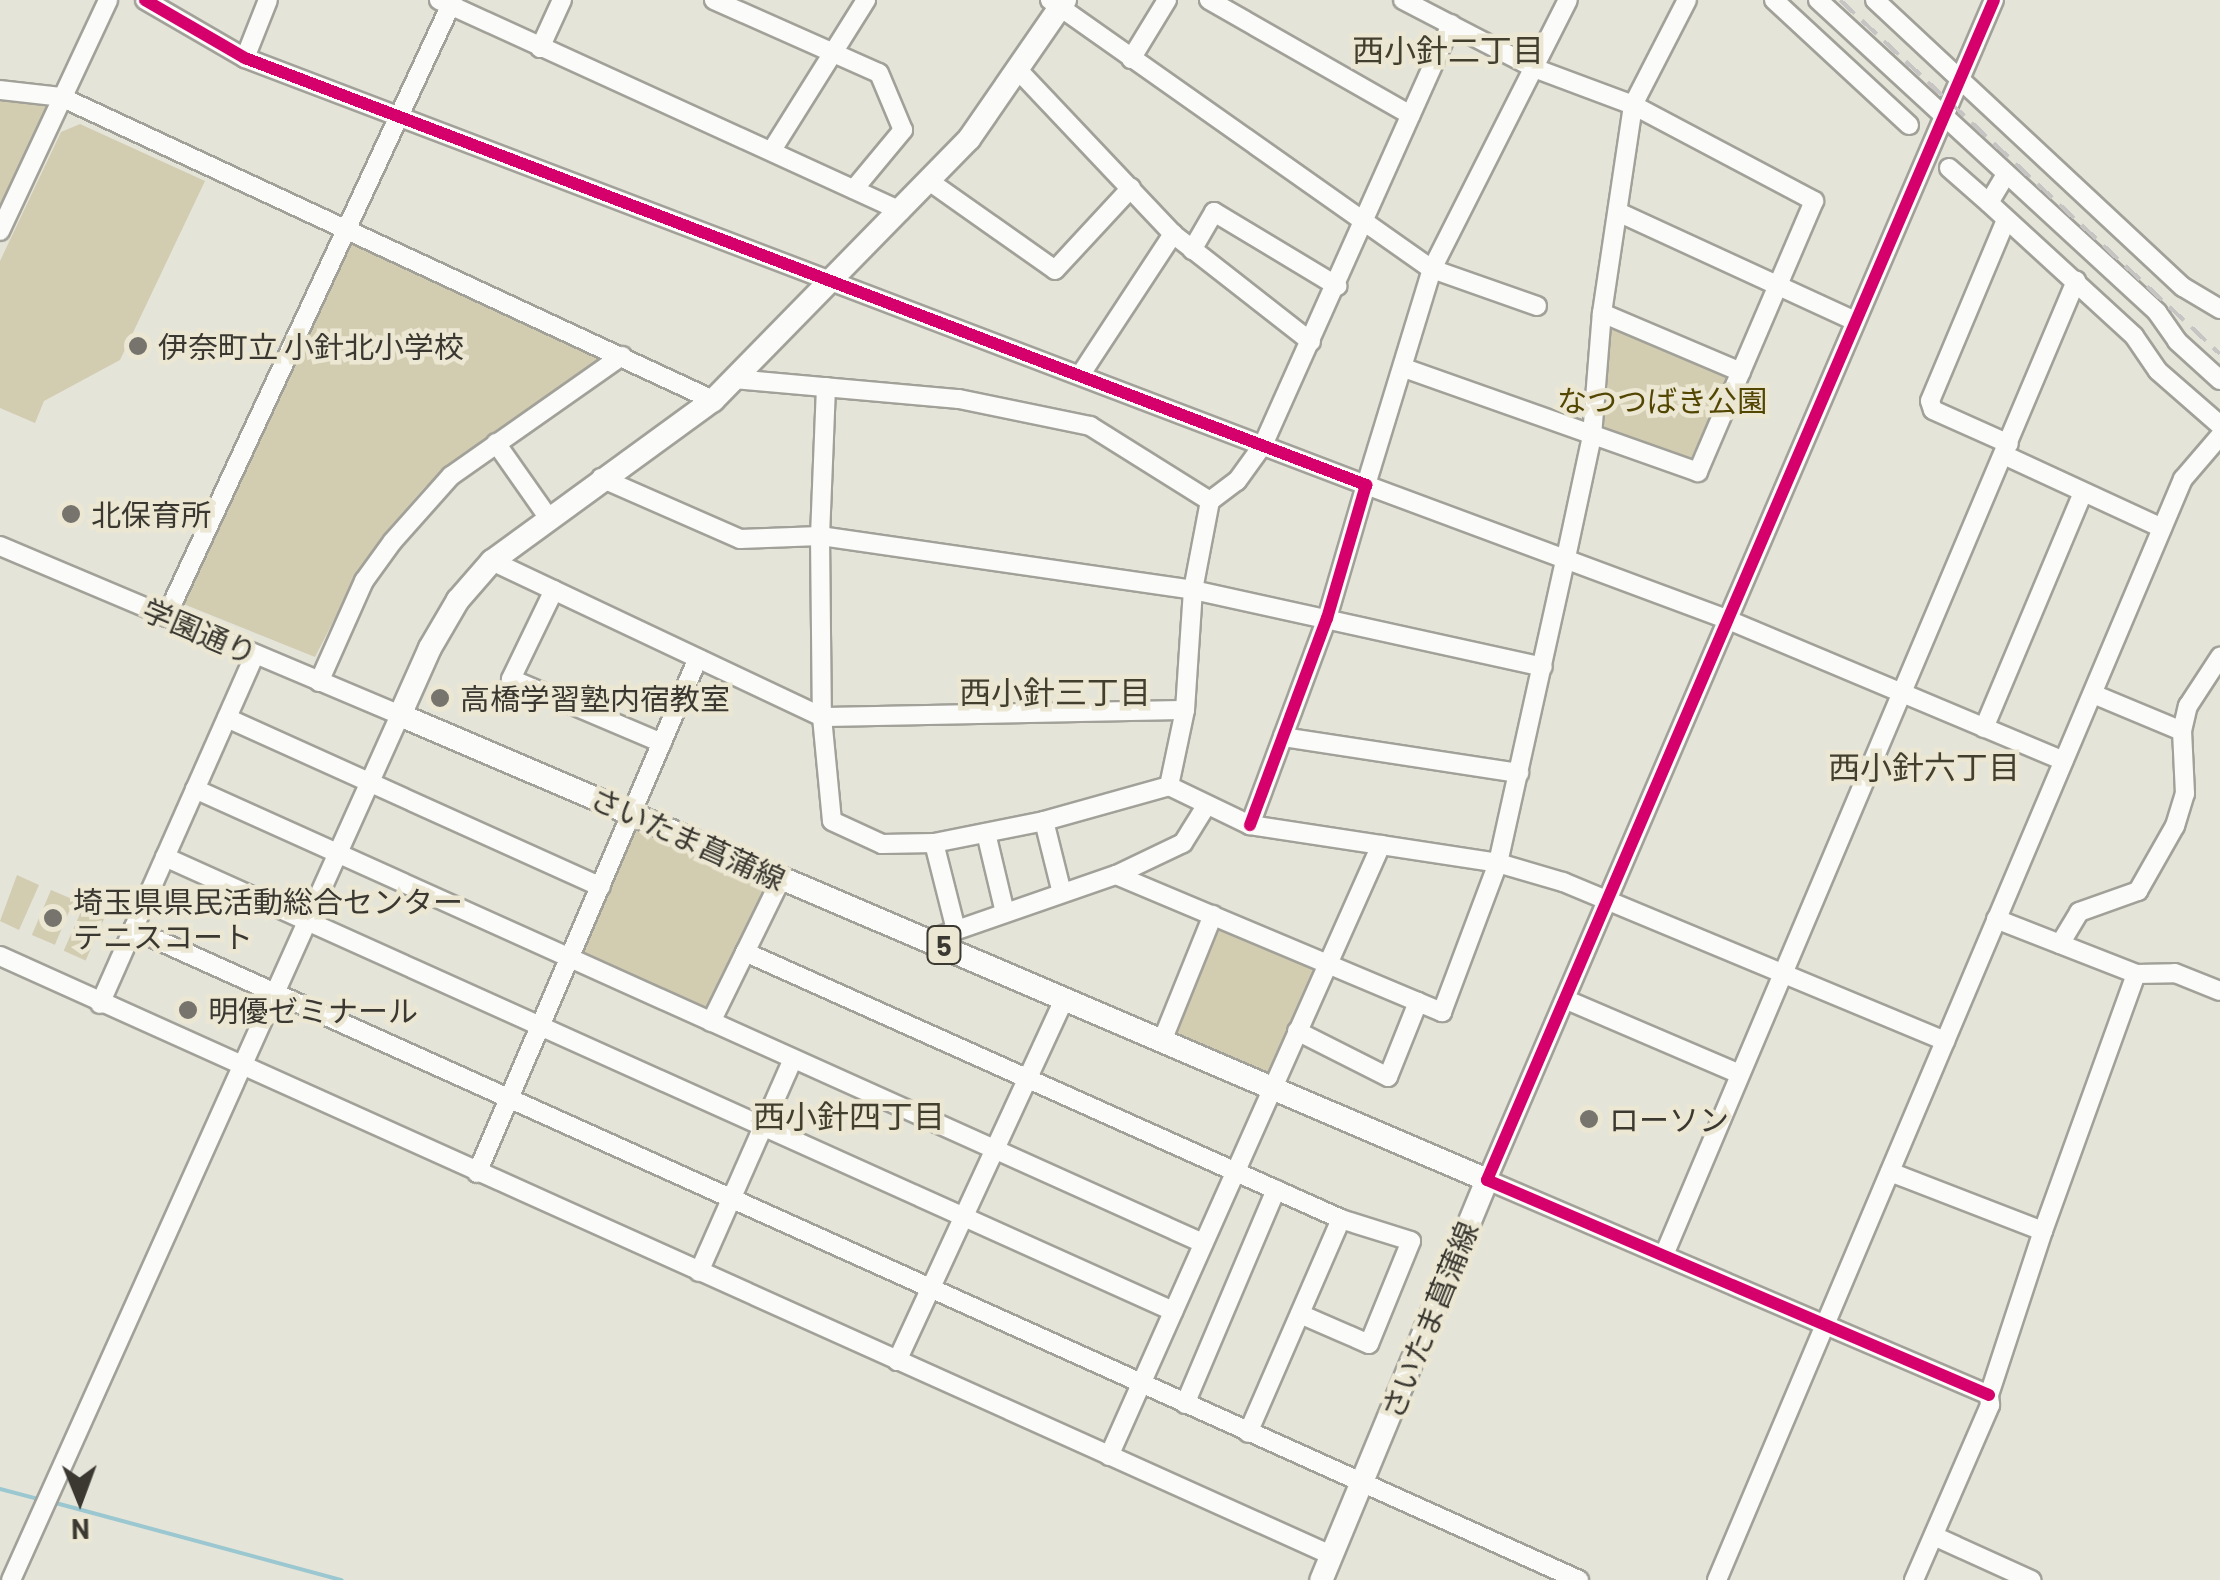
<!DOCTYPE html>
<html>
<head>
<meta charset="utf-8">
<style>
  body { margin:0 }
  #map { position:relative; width:2220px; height:1580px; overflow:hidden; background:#e5e4d9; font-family:Barlow,"Noto Sans JP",sans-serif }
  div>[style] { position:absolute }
  .green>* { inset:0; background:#d2ccb1; transform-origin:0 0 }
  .stream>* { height:4px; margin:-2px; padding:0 2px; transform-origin:2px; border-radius:2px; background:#9ac7d0 }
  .roads { filter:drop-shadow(2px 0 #a2a199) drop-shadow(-2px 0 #a2a199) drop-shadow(0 2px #a2a199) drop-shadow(0 -2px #a2a199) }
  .minor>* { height:18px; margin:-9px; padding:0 9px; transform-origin:9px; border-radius:9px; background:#fbfbf9 }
  .major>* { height:22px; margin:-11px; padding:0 11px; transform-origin:11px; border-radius:11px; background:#fbfbf9 }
  .rail>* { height:4px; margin-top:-2px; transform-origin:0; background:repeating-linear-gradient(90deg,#c6c5c3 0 20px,transparent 0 30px) }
  .cycleway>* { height:12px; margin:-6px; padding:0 6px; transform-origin:6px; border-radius:6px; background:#d6006c }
  .dots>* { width:28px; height:28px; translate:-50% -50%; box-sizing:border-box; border:5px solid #ebe7d3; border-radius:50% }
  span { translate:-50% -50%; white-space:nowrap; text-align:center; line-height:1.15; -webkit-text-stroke:9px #ebe7d3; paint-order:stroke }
  .shield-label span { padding:2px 8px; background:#ebe7d3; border:2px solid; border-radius:8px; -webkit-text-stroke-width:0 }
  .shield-label { font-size:28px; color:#3a3831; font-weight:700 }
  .poi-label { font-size:30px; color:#3a3831 }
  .left { translate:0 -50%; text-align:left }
  .park-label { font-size:30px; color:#534603 }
  .street-label { font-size:30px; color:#3a3831 }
  .neighbourhood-label { font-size:32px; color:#433f2f }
  .north { position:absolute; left:30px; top:1450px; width:100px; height:100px; -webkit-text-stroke:8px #ebe7d3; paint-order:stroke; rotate:179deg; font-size:28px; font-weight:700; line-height:40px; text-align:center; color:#3a3831 }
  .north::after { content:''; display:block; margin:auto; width:35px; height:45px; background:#3a3831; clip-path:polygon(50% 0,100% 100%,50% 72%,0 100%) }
</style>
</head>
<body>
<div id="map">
  <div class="green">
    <div style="clip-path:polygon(0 90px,61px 97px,0 231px)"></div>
    <div style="clip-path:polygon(80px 124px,205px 181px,120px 360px,44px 401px,35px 423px,0 408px,0 261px,61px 132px)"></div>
    <div style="clip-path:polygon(348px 239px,605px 354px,605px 362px,447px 467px,424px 488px,383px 535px,357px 575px,315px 657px,181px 603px)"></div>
    <div style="clip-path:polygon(1615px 323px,1729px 372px,1731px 381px,1697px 462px,1689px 466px,1599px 428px,1610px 327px)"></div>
    <div style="left:633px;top:813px;width:162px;height:158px;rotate:24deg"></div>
    <div style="clip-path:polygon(17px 875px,39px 885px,19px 930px,0 921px)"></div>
    <div style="left:51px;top:890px;width:25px;height:49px;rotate:23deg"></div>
    <div style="left:84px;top:905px;width:24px;height:50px;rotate:24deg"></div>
    <div style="left:1213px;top:915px;width:125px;height:136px;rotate:22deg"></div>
  </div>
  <div class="stream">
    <div style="left:0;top:1489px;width:43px;rotate:14.7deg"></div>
    <div style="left:52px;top:1502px;width:300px;rotate:15.1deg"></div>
  </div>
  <div class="roads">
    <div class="minor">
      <div style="left:145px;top:0;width:116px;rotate:30.1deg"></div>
      <div style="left:245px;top:58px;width:1200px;rotate:20.85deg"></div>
      <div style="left:1366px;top:485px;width:139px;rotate:106.3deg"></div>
      <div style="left:1327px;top:618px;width:221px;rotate:110.4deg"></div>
      <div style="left:439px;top:0;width:508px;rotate:24.55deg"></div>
      <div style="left:714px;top:0;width:180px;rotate:23.9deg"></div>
      <div style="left:879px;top:73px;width:62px;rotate:67.2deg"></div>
      <div style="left:903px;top:130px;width:77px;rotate:129.7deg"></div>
      <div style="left:1050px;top:0;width:467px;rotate:35.2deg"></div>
      <div style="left:1432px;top:269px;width:226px;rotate:107deg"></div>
      <div style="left:1366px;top:485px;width:384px;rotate:20.4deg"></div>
      <div style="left:1726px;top:619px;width:366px;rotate:22.8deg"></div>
      <div style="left:1209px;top:0;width:232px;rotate:29.7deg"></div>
      <div style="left:1403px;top:0;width:148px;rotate:27.4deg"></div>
      <div style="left:1534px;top:68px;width:106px;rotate:20.5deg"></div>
      <div style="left:1633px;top:105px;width:205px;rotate:27.9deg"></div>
      <div style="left:1814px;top:201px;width:295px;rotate:113.2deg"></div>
      <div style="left:1698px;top:472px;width:311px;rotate:-160.5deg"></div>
      <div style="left:1774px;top:0;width:184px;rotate:42.8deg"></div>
      <div style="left:1818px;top:0;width:461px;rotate:42.6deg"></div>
      <div style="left:2157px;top:312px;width:35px;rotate:55deg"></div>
      <div style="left:2177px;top:341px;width:58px;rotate:42.2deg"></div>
      <div style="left:1875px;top:0;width:421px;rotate:43deg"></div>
      <div style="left:2183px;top:287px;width:43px;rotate:30.7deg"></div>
      <div style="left:540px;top:48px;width:53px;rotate:-65.4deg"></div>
      <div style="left:245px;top:58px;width:62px;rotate:-68.4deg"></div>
      <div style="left:1131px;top:59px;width:69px;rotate:-58.6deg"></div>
      <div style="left:1018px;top:70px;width:226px;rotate:46.6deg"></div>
      <div style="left:1173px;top:234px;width:175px;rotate:38deg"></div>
      <div style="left:0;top:90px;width:61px;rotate:6.5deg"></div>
      <div style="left:61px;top:97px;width:719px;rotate:24.93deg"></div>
      <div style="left:772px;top:150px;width:177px;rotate:-57.9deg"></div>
      <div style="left:1949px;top:168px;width:53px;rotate:41.2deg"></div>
      <div style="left:2005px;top:176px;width:31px;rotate:121deg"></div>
      <div style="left:1989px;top:203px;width:197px;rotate:42.5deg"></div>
      <div style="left:2134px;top:336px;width:42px;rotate:55.6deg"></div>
      <div style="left:2158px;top:371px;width:82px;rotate:41.1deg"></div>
      <div style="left:929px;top:181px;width:154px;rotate:35.2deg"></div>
      <div style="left:1055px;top:270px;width:112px;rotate:-47.2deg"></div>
      <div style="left:1618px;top:212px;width:259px;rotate:24.7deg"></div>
      <div style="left:2006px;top:220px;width:196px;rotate:112.8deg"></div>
      <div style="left:1930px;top:401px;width:9px;rotate:72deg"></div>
      <div style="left:1933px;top:410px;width:83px;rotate:24.1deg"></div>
      <div style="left:0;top:231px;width:255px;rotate:-64.9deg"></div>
      <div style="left:1192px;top:250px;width:44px;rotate:-59.9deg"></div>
      <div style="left:1214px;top:212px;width:144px;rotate:31deg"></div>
      <div style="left:1537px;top:306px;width:111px;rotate:-160.6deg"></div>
      <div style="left:1432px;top:269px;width:301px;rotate:-63.2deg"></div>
      <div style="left:1602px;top:313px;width:151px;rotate:23deg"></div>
      <div style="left:1081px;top:374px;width:168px;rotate:-56.7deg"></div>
      <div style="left:734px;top:379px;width:226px;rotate:5.1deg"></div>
      <div style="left:959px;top:399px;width:134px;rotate:11.6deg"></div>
      <div style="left:1090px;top:426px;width:142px;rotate:32deg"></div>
      <div style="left:826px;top:387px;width:149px;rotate:92.3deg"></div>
      <div style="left:820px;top:536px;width:181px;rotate:89.4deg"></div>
      <div style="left:822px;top:717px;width:104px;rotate:84.5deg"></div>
      <div style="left:832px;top:821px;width:55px;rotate:24.7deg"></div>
      <div style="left:882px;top:844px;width:52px;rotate:-1.1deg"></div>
      <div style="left:934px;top:843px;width:112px;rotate:-11.3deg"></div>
      <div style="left:1044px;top:821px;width:130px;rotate:-15.6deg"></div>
      <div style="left:1169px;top:786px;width:78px;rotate:-78.1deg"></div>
      <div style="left:1185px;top:710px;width:120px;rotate:-86.2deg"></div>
      <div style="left:1193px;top:590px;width:91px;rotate:-79.2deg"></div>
      <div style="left:1210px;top:501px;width:34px;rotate:-37deg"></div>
      <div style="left:1237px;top:481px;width:44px;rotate:-54.2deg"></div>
      <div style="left:1263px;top:445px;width:461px;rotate:-65.9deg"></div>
      <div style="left:496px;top:443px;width:90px;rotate:54.9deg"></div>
      <div style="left:2004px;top:455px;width:174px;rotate:24.8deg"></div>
      <div style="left:601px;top:478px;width:152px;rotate:23.7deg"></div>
      <div style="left:740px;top:539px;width:80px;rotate:-2.1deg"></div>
      <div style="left:820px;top:536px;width:377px;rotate:8.2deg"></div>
      <div style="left:1193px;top:590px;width:358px;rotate:12.4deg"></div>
      <div style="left:0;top:546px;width:434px;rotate:22.9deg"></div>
      <div style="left:400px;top:715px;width:948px;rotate:114.21deg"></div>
      <div style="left:492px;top:561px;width:365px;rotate:25.3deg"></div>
      <div style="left:822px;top:717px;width:363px;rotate:-1.1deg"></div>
      <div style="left:554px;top:590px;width:99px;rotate:115.8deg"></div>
      <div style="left:511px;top:679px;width:164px;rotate:23deg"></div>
      <div style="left:166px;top:617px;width:680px;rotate:-65.05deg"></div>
      <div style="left:319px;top:682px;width:111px;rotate:-66deg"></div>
      <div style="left:364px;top:581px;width:49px;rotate:-54.1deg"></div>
      <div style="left:393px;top:541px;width:87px;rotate:-48.3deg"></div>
      <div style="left:451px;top:476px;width:209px;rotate:-35.1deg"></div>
      <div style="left:2093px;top:694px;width:96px;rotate:22.6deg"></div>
      <div style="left:227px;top:718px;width:410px;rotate:24.3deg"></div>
      <div style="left:1984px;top:728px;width:253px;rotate:-67.2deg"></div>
      <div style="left:1283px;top:737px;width:239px;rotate:8.7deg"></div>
      <div style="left:1169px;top:786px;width:90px;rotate:25.7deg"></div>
      <div style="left:1250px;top:825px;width:251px;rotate:8.7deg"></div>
      <div style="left:1498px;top:863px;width:68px;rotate:16.3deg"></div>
      <div style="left:1563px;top:882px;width:414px;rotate:22.6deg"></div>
      <div style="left:195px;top:789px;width:1106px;rotate:24.25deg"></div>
      <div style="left:1044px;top:821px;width:74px;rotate:76deg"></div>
      <div style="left:986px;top:833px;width:82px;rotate:76.6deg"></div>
      <div style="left:934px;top:843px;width:90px;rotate:75.8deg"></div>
      <div style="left:165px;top:857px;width:1106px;rotate:24.25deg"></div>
      <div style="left:1116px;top:875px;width:354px;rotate:22.8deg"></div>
      <div style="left:1442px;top:1012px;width:159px;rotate:-69.4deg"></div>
      <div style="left:1498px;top:863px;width:308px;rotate:-77.5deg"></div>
      <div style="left:1565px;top:562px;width:129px;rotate:-77.9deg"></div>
      <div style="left:1592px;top:436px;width:123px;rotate:-85.4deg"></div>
      <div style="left:1602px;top:313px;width:210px;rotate:-81.5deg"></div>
      <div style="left:1633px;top:105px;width:118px;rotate:-62.8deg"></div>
      <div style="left:1996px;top:919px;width:150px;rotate:21.4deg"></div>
      <div style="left:2136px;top:974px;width:39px;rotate:-1deg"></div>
      <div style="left:2175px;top:973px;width:48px;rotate:21.8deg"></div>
      <div style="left:133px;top:929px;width:1586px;rotate:24.24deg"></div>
      <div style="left:931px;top:939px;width:196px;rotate:-19.1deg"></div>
      <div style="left:1116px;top:875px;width:74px;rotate:-25.5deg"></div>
      <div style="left:1183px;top:843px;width:44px;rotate:-58.1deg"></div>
      <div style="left:2060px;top:944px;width:37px;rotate:-59deg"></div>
      <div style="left:2079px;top:912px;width:63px;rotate:-19.6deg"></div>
      <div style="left:2138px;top:891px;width:75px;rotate:-60.4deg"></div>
      <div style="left:2175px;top:826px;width:34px;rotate:-73deg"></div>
      <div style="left:2185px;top:794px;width:63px;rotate:-92.7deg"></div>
      <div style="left:2182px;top:731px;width:26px;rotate:-77deg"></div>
      <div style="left:2188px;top:706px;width:59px;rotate:-56.9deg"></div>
      <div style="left:745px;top:952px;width:653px;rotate:24.13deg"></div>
      <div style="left:1341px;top:1219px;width:233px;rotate:113.5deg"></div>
      <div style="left:0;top:956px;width:1460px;rotate:24.23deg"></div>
      <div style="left:1567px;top:1000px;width:188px;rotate:23.2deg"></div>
      <div style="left:100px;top:1004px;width:382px;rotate:-66.1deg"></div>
      <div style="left:711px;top:1022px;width:159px;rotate:-63.9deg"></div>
      <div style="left:1297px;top:1031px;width:102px;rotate:26.8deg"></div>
      <div style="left:1388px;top:1077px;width:81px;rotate:-68.2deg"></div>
      <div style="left:1162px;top:1041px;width:136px;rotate:-68deg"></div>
      <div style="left:1890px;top:1172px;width:164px;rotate:21.1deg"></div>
      <div style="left:477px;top:1173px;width:560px;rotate:-66.77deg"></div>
      <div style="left:1664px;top:1255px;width:1058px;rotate:-67.07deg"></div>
      <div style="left:699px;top:1272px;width:233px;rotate:-66.2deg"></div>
      <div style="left:1300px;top:1314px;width:75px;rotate:23.5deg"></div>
      <div style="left:1369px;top:1344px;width:111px;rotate:-67.8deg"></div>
      <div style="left:1411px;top:1241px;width:73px;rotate:-162.6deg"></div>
      <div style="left:897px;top:1361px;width:400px;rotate:-65.2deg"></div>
      <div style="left:1989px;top:1395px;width:546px;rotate:-156.82deg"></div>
      <div style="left:1487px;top:1180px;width:1284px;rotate:-66.75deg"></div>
      <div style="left:1185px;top:1404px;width:233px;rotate:-67deg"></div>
      <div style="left:1109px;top:1456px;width:669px;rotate:-66deg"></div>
      <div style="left:1934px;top:1536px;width:107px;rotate:24.4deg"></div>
      <div style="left:1717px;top:1580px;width:1196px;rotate:-67.06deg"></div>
      <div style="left:2183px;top:479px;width:57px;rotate:-49.3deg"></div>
      <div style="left:1914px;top:1580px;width:191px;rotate:-66.5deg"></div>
      <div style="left:1990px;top:1405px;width:10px;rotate:-96deg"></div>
      <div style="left:1989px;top:1395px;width:173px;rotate:-71.8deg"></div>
      <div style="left:2043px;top:1231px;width:273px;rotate:-70.1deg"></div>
    </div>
    <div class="major">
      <div style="left:1065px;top:0;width:169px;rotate:124.6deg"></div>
      <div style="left:969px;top:139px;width:366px;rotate:134.4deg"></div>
      <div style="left:713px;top:400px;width:273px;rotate:143.9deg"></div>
      <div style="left:492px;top:561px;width:52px;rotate:131.1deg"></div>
      <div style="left:458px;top:600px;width:56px;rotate:120.3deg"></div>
      <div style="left:430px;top:648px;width:73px;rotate:114.1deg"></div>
      <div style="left:400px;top:715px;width:1182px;rotate:23.16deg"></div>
      <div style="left:1487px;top:1180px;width:433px;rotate:112.5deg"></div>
    </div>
  </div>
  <div class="rail">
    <div style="left:1840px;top:0;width:519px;rotate:42.97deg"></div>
  </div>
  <div class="cycleway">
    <div style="left:145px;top:0;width:116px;rotate:30.1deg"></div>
    <div style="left:245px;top:58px;width:1200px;rotate:20.85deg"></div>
    <div style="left:1366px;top:485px;width:139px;rotate:106.3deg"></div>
    <div style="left:1327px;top:618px;width:221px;rotate:110.4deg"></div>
    <div style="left:1989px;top:1395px;width:546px;rotate:-156.82deg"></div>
    <div style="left:1487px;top:1180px;width:1284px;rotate:-66.75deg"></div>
  </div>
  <div class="dots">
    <div style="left:138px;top:346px;background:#76746c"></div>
    <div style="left:71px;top:514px;background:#76746c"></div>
    <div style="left:440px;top:698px;background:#76746c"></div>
    <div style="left:53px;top:918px;background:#76746c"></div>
    <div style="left:188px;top:1010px;background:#76746c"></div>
    <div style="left:1589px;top:1119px;background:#76746c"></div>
  </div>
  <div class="shield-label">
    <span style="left:944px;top:945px">5</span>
  </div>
  <div class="poi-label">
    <span class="left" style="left:158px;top:346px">伊奈町立 小針北小学校</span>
    <span class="left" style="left:91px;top:514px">北保育所</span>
    <span class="left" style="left:460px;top:698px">高橋学習塾内宿教室</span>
    <span class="left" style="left:73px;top:918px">埼玉県県民活動総合センター<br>テニスコート</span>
    <span class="left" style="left:208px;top:1010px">明優ゼミナール</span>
    <span class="left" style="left:1609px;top:1119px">ローソン</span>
  </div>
  <div class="park-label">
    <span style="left:1662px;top:400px">なつつばき公園</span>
  </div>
  <div class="street-label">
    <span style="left:200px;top:631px;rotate:23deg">学園通り</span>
    <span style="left:688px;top:838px;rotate:24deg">さいたま菖蒲線</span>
    <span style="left:1429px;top:1320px;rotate:-68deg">さいたま菖蒲線</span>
  </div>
  <div class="neighbourhood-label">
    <span style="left:1448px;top:49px">西小針二丁目</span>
    <span style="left:1055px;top:691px">西小針三丁目</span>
    <span style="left:1924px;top:766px">西小針六丁目</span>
    <span style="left:849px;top:1115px">西小針四丁目</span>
  </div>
  <div class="north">N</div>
</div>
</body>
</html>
